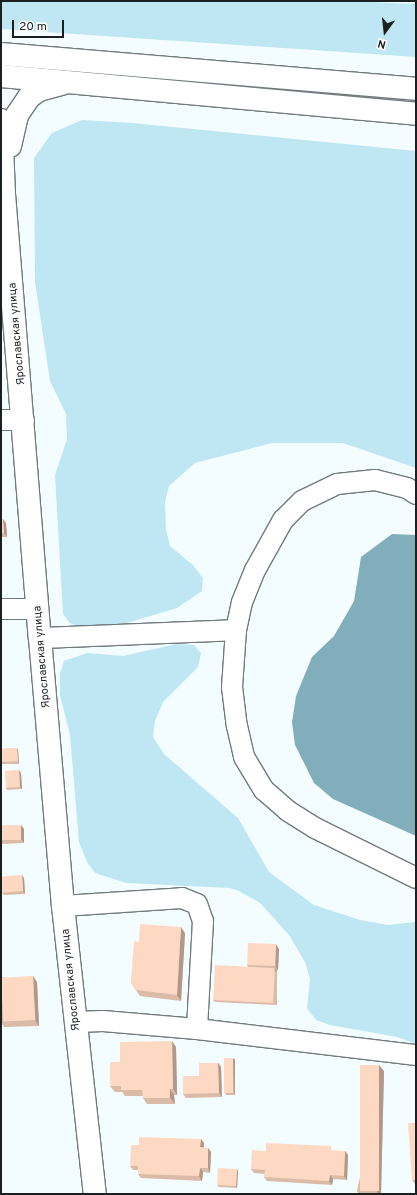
<!DOCTYPE html>
<html>
<head>
<meta charset="utf-8">
<style>
  body { margin:0 }
  #map { position:relative; width:417px; height:1195px; overflow:hidden; background:#f3fcfe; font-family:Overpass,sans-serif }
  div>[style] { position:absolute }
  .green>* { inset:0; background:#bfe6f3 }
  .water>* { inset:0; background:#82adba }
  .roads { filter:drop-shadow(1px 0 #717a7d) drop-shadow(-1px 0 #717a7d) drop-shadow(0 1px #717a7d) drop-shadow(0 -1px #717a7d) }
  .minor>* { height:20px; margin:-10px; padding:0 10px; transform-origin:10px; border-radius:10px; background:#fff }
  .major>* { height:22px; margin:-11px; padding:0 11px; transform-origin:11px; border-radius:11px; background:#fff }
  .wall>* { inset:0; background:#dabba8 }
  .shaded-wall>* { inset:0; background:#b19888; transform-origin:0 0 }
  .building>* { inset:0; background:#fdd9c3; transform-origin:0 0 }
  span { translate:-50% -50%; white-space:nowrap; text-align:center; line-height:1.15; -webkit-text-stroke:4px #fff; paint-order:stroke }
  .street-label { font-size:11px; color:#1b1f20 }
  .frame { position:absolute; inset:0; border:2px solid #1b1f20; pointer-events:none }
  .north { position:absolute; left:365px; top:12px; width:40px; height:40px; -webkit-text-stroke:3px #fff; paint-order:stroke; rotate:195deg; font-size:11px; font-weight:700; line-height:16px; text-align:center; color:#1b1f20 }
  .north::after { content:''; display:block; margin:auto; width:14px; height:18px; background:#1b1f20; clip-path:polygon(50% 0,100% 100%,50% 72%,0 100%) }
  .scale { position:absolute; left:12px; top:20px; width:52px; height:18px; box-sizing:border-box; border:2px solid #1b1f20; border-top:0; padding-left:5px; font-size:12px; line-height:14px; white-space:nowrap; color:#1b1f20; -webkit-text-stroke:3px #fff; paint-order:stroke }
</style>
</head>
<body>
<div id="map">
  <div class="green">
    <div style="clip-path:polygon(1px 1px,348px 1px,416px 4px,416px 57px,1px 29px)"></div>
    <div style="clip-path:polygon(82px 120px,132px 123px,416px 151px,416px 468px,343px 443px,272px 443px,195px 463px,169px 486px,165px 502px,166px 529px,170px 546px,193px 565px,203px 578px,202px 591px,177px 608px,117px 626px,81px 627px,70px 623px,63px 614px,55px 475px,67px 439px,66px 414px,50px 381px,35px 282px,34px 158px,52px 133px)"></div>
    <div style="clip-path:polygon(176px 644px,194px 645px,201px 653px,198px 667px,163px 702px,155px 721px,153px 737px,164px 754px,238px 818px,269px 872px,314px 905px,360px 920px,388px 925px,416px 922px,416px 1044px,397px 1037px,330px 1025px,316px 1020px,307px 1008px,310px 979px,305px 962px,289px 935px,260px 903px,239px 891px,230px 888px,126px 883px,95px 873px,87px 862px,79px 842px,70px 735px,60px 695px,60px 674px,64px 661px,87px 653px,123px 656px)"></div>
  </div>
  <div class="water">
    <div style="clip-path:polygon(392px 534px,416px 535px,416px 836px,333px 799px,314px 783px,295px 745px,292px 722px,296px 696px,312px 657px,334px 636px,354px 601px,361px 557px)"></div>
  </div>
  <div class="roads">
    <div class="minor">
      <div style="left:1px;top:420px;width:23px"></div>
      <div style="left:416px;top:494px;width:11px;rotate:-146deg"></div>
      <div style="left:407px;top:488px;width:33px;rotate:-166deg"></div>
      <div style="left:375px;top:480px;width:38px;rotate:174deg"></div>
      <div style="left:337px;top:484px;width:39px;rotate:154deg"></div>
      <div style="left:302px;top:501px;width:27px;rotate:135deg"></div>
      <div style="left:283px;top:520px;width:57px;rotate:119.2deg"></div>
      <div style="left:255px;top:570px;width:35px;rotate:112deg"></div>
      <div style="left:242px;top:602px;width:29px;rotate:102deg"></div>
      <div style="left:236px;top:630px;width:57px;rotate:94deg"></div>
      <div style="left:232px;top:687px;width:39px;rotate:83deg"></div>
      <div style="left:237px;top:726px;width:32px;rotate:77deg"></div>
      <div style="left:244px;top:757px;width:39px;rotate:59deg"></div>
      <div style="left:264px;top:790px;width:32px;rotate:41deg"></div>
      <div style="left:288px;top:811px;width:32px;rotate:32deg"></div>
      <div style="left:315px;top:828px;width:113px;rotate:26.3deg"></div>
      <div style="left:1px;top:609px;width:37px"></div>
      <div style="left:40px;top:638px;width:196px;rotate:-2.3deg"></div>
      <div style="left:63px;top:906px;width:119px;rotate:-3.8deg"></div>
      <div style="left:182px;top:898px;width:16px;rotate:22deg"></div>
      <div style="left:197px;top:904px;width:18px;rotate:71deg"></div>
      <div style="left:203px;top:921px;width:108px;rotate:93.2deg"></div>
      <div style="left:76px;top:1022px;width:27px;rotate:-2deg"></div>
      <div style="left:103px;top:1021px;width:94px;rotate:4.9deg"></div>
      <div style="left:197px;top:1029px;width:221px;rotate:6.8deg"></div>
    </div>
    <div class="major">
      <div style="left:1px;top:54px;width:416px;rotate:4.8deg"></div>
      <div style="left:1px;top:76px;width:417px;rotate:5.2deg"></div>
      <div style="left:1px;top:120px;width:74px;rotate:87.7deg"></div>
      <div style="left:4px;top:194px;width:445px;rotate:85.4deg"></div>
      <div style="left:40px;top:638px;width:269px;rotate:85.1deg"></div>
      <div style="left:63px;top:906px;width:290px;rotate:83.7deg"></div>
      <div style="left:10px;top:146px;width:32px;rotate:-77deg"></div>
      <div style="left:17px;top:115px;width:22px;rotate:-56deg"></div>
      <div style="left:29px;top:97px;width:12px;rotate:-35deg"></div>
      <div style="left:39px;top:90px;width:24px;rotate:-15deg"></div>
    </div>
  </div>
  <div class="wall">
    <div style="clip-path:polygon(1px 519px,6px 523px,7px 537px,1px 537px)"></div>
    <div style="clip-path:polygon(17px 748px,18px 750px,19px 764px,2px 764px,1px 762px,1px 749px)"></div>
    <div style="clip-path:polygon(21px 773px,22px 789px,7px 790px,6px 788px)"></div>
    <div style="clip-path:polygon(1px 825px,24px 829px,24px 843px,1px 844px)"></div>
    <div style="clip-path:polygon(24px 878px,25px 894px,4px 895px,2px 893px)"></div>
    <div style="clip-path:polygon(185px 933px,181px 1001px,140px 996px,131px 983px,139px 942px)"></div>
    <div style="clip-path:polygon(279px 949px,278px 970px,277px 970px,277px 1005px,215px 1002px,213px 1000px,248px 967px,247px 965px)"></div>
    <div style="clip-path:polygon(1px 977px,37px 982px,39px 1026px,4px 1027px,1px 1022px)"></div>
    <div style="clip-path:polygon(176px 1047px,177px 1095px,174px 1095px,175px 1104px,147px 1104px,143px 1098px,143px 1096px,125px 1096px,122px 1092px,115px 1092px,110px 1086px,120px 1062px)"></div>
    <div style="clip-path:polygon(233px 1058px,235px 1060px,235px 1095px,226px 1095px,225px 1093px)"></div>
    <div style="clip-path:polygon(218px 1063px,221px 1067px,222px 1097px,186px 1098px,183px 1094px)"></div>
    <div style="clip-path:polygon(384px 1071px,381px 1194px,359px 1194px,357px 1191px)"></div>
    <div style="clip-path:polygon(416px 1123px,416px 1184px,415px 1184px,412px 1180px)"></div>
    <div style="clip-path:polygon(201px 1139px,204px 1143px,204px 1148px,208px 1148px,211px 1152px,210px 1173px,203px 1172px,202px 1181px,141px 1178px,138px 1174px,138px 1170px,133px 1170px,130px 1166px,139px 1145px)"></div>
    <div style="clip-path:polygon(266px 1151px,345px 1151px,348px 1155px,347px 1180px,333px 1179px,332px 1185px,267px 1181px,264px 1177px,265px 1174px,254px 1173px,251px 1169px)"></div>
    <div style="clip-path:polygon(238px 1171px,237px 1188px,219px 1187px,217px 1185px)"></div>
  </div>
  <div class="shaded-wall">
    <div style="clip-path:polygon(3px 519px,6px 523px,7px 537px,4px 533px)"></div>
    <div style="clip-path:polygon(17px 748px,18px 750px,19px 764px,18px 761px)"></div>
    <div style="clip-path:polygon(19px 770px,21px 773px,22px 789px,20px 787px)"></div>
    <div style="clip-path:polygon(21px 825px,24px 829px,24px 843px,21px 839px)"></div>
    <div style="clip-path:polygon(22px 875px,24px 878px,25px 894px,23px 891px)"></div>
    <div style="clip-path:polygon(181px 927px,185px 933px,181px 1001px,177px 995px)"></div>
    <div style="clip-path:polygon(276px 944px,279px 949px,278px 970px,275px 966px)"></div>
    <div style="left:275px;top:968px;width:3px;height:35px;rotate:45deg"></div>
    <div style="clip-path:polygon(33px 976px,37px 982px,39px 1026px,35px 1020px)"></div>
    <div style="clip-path:polygon(172px 1041px,176px 1047px,177px 1095px,173px 1089px)"></div>
    <div style="clip-path:polygon(233px 1058px,235px 1060px,235px 1095px,234px 1093px)"></div>
    <div style="clip-path:polygon(218px 1063px,221px 1067px,222px 1097px,219px 1093px)"></div>
    <div style="clip-path:polygon(379px 1065px,384px 1071px,381px 1194px,378px 1194px,377px 1192px)"></div>
    <div style="clip-path:polygon(170px 1089px,174px 1095px,175px 1104px,170px 1098px)"></div>
    <div style="clip-path:polygon(201px 1139px,204px 1143px,203px 1152px,200px 1147px)"></div>
    <div style="clip-path:polygon(208px 1148px,211px 1152px,210px 1173px,208px 1168px)"></div>
    <div style="clip-path:polygon(345px 1151px,348px 1155px,347px 1180px,344px 1176px)"></div>
    <div style="clip-path:polygon(200px 1168px,203px 1172px,202px 1181px,199px 1176px)"></div>
    <div style="clip-path:polygon(237px 1169px,238px 1171px,237px 1188px,236px 1186px)"></div>
    <div style="clip-path:polygon(330px 1175px,333px 1179px,332px 1185px,329px 1181px)"></div>
  </div>
  <div class="building">
    <div style="clip-path:polygon(1px 519px,3px 519px,4px 533px,1px 533px)"></div>
    <div style="left:17px;top:748px;width:13px;height:16px;rotate:86deg"></div>
    <div style="left:19px;top:770px;width:17px;height:14px;rotate:87deg"></div>
    <div style="left:1px;top:825px;width:20px;height:15px"></div>
    <div style="left:22px;top:875px;width:16px;height:21px;rotate:86deg"></div>
    <div style="clip-path:polygon(140px 924px,181px 927px,177px 995px,136px 990px,131px 983px,134px 941px,139px 942px)"></div>
    <div style="left:248px;top:943px;width:28px;height:22px;rotate:2deg"></div>
    <div style="left:215px;top:965px;width:60px;height:35px;rotate:3deg"></div>
    <div style="left:33px;top:976px;width:44px;height:32px;rotate:87deg"></div>
    <div style="clip-path:polygon(172px 1041px,173px 1089px,170px 1089px,170px 1098px,143px 1098px,142px 1090px,121px 1090px,121px 1086px,110px 1086px,110px 1062px,120px 1062px,120px 1042px)"></div>
    <div style="left:224px;top:1058px;width:9px;height:35px"></div>
    <div style="clip-path:polygon(199px 1063px,218px 1063px,219px 1093px,183px 1094px,183px 1076px,199px 1076px)"></div>
    <div style="left:360px;top:1065px;width:19px;height:126px"></div>
    <div style="clip-path:polygon(408px 1123px,416px 1123px,416px 1180px,412px 1180px)"></div>
    <div style="clip-path:polygon(139px 1137px,201px 1139px,200px 1147px,208px 1148px,208px 1168px,200px 1168px,199px 1176px,138px 1174px,138px 1166px,130px 1166px,131px 1145px,139px 1145px)"></div>
    <div style="clip-path:polygon(266px 1143px,331px 1146px,331px 1150px,345px 1151px,344px 1176px,330px 1175px,329px 1181px,264px 1177px,265px 1170px,251px 1169px,252px 1150px,266px 1151px)"></div>
    <div style="left:218px;top:1168px;width:19px;height:17px;rotate:3deg"></div>
  </div>
  <div class="street-label">
    <span style="left:17px;top:334px;rotate:-95deg">Ярославская улица</span>
    <span style="left:42px;top:657px;rotate:-95deg">Ярославская улица</span>
    <span style="left:71px;top:980px;rotate:-96deg">Ярославская улица</span>
  </div>
  <div class="frame"></div>
  <div class="north">N</div>
  <div class="scale">20 m</div>
</div>
</body>
</html>
